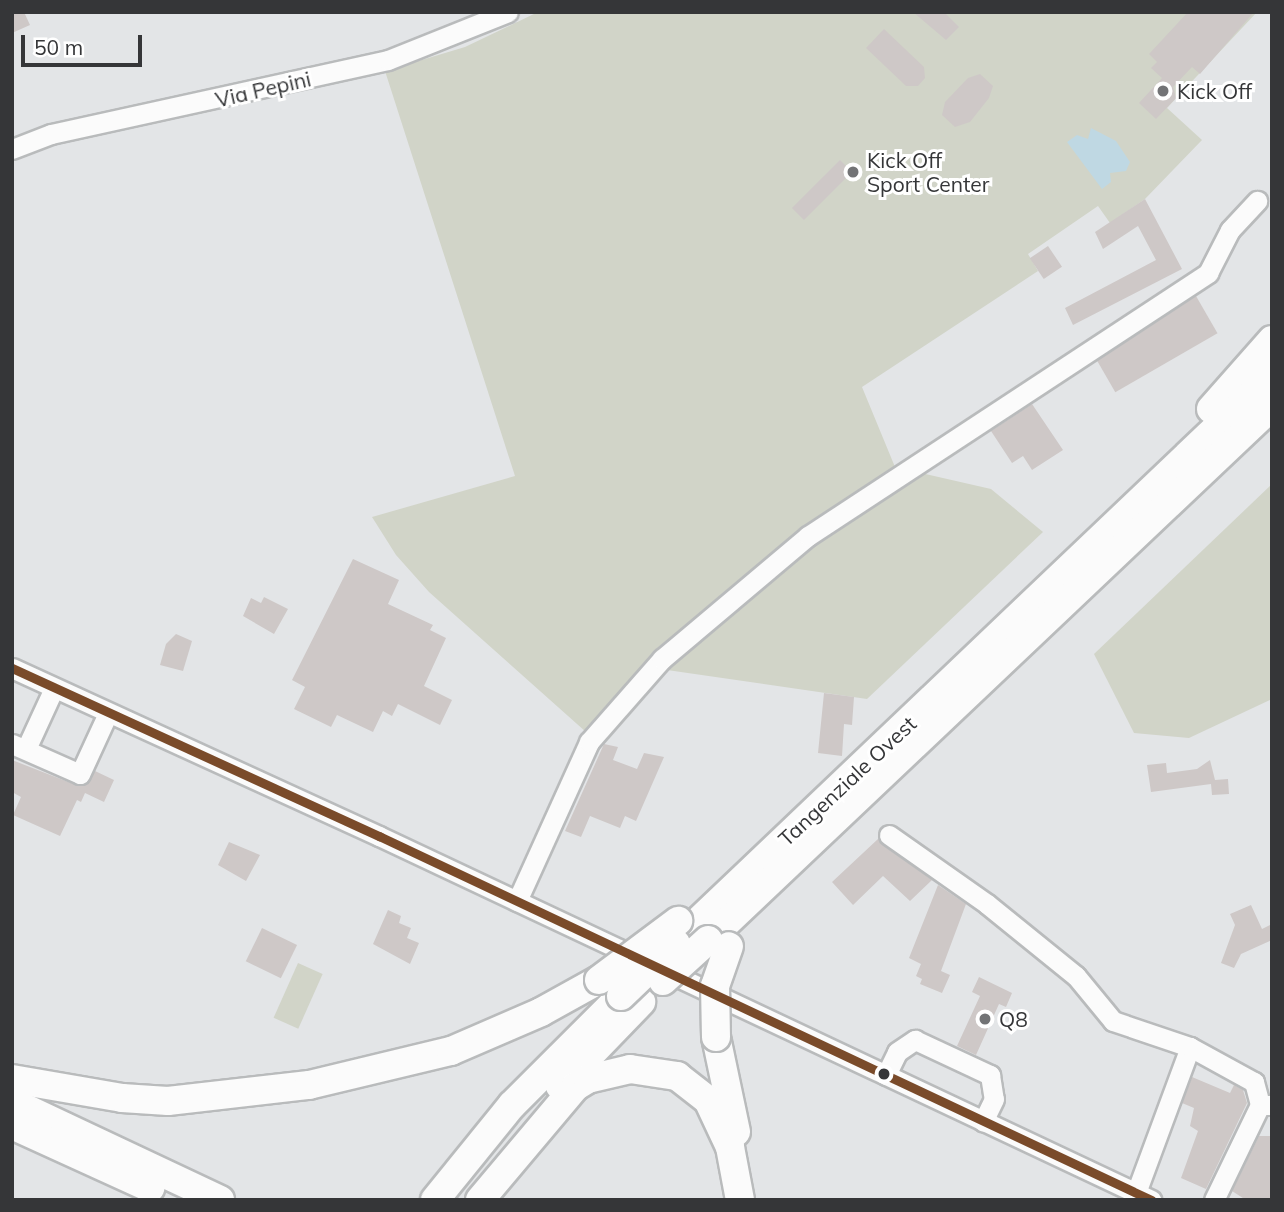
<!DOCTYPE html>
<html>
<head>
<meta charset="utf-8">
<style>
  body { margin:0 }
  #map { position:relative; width:1284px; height:1212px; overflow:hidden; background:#e3e5e7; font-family:Mulish,sans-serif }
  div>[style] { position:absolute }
  .green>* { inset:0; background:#d1d4c8; transform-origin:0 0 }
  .water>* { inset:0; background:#bfd8e3 }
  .building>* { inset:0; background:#cec8c7; transform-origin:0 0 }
  .roads { filter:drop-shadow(2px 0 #b9bbbc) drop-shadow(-2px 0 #b9bbbc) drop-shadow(0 2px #b9bbbc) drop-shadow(0 -2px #b9bbbc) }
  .minor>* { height:19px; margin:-9.5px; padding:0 9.5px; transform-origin:9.5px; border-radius:9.5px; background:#fbfbfb }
  .highway>* { height:28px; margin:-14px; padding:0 14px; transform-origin:14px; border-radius:14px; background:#fbfbfb }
  .bridges { filter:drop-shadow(2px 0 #b9bbbc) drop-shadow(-2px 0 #b9bbbc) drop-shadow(0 2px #b9bbbc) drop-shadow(0 -2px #b9bbbc) }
  .highway-bridge>* { height:28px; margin:-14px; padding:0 14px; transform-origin:14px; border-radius:14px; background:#fbfbfb }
  .bus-1>* { height:9px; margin:-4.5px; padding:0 4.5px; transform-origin:4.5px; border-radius:4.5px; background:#7a4b2a }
  .dots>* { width:19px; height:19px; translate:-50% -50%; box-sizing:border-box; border:4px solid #fff; border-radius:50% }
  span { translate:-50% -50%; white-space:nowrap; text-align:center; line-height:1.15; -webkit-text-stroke:6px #fff; paint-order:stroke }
  .street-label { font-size:21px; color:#353638 }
  .poi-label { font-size:21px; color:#353638 }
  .left { translate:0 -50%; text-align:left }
  .frame { position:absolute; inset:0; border:14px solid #353638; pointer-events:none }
  .scale { position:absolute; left:21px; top:35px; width:121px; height:32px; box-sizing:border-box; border:4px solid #353638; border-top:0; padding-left:9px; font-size:21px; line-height:24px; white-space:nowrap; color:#353638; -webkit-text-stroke:5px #fff; paint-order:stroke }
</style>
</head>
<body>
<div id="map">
  <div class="green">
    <div style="clip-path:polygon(538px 12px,1257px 12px,1167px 108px,1202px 140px,1145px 199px,1110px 223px,1098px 206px,1028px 254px,1038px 271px,862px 387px,895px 467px,810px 525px,586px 732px,429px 592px,396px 555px,372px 517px,515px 476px,385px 71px,465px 47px)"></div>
    <div style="clip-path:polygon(921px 473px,991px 489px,1043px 532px,867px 699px,667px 670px,821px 541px)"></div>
    <div style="clip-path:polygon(1272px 484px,1272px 699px,1189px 738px,1134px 733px,1094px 654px)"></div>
    <div style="left:298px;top:963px;width:27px;height:60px;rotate:24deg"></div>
  </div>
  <div class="water">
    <div style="clip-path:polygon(1091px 128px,1116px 141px,1130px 162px,1126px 171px,1110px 173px,1111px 182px,1102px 189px,1067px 142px,1077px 135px,1088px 139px)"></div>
  </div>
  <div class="building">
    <div style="clip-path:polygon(12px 12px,24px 12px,30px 25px,12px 33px)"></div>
    <div style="clip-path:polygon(913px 12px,944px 12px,959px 27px,946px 40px)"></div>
    <div style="clip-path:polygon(1188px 12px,1254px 12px,1200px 74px,1192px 67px,1173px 87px,1176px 98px,1156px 119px,1139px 103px,1162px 78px,1151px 68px,1157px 62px,1149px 54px)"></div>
    <div style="clip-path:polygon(884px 29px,924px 67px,925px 78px,918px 86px,906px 86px,866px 48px)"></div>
    <div style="clip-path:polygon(980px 74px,993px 86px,989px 98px,970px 122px,955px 127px,942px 115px,945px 102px,968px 78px)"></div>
    <div style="left:840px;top:160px;width:17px;height:68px;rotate:45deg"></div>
    <div style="clip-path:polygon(1145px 199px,1182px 269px,1073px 325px,1065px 308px,1156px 260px,1138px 226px,1103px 249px,1095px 232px)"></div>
    <div style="left:1048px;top:246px;width:25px;height:22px;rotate:56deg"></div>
    <div style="left:1196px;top:296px;width:43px;height:118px;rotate:60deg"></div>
    <div style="clip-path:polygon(1032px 404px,1063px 450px,1032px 470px,1023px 456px,1012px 463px,991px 431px)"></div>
    <div style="clip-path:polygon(353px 559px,399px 580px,388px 604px,433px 625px,430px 630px,446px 638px,424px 686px,452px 700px,440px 725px,398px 704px,392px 716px,383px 711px,373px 732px,337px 715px,331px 727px,294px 709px,305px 687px,292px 680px)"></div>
    <div style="clip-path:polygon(264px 597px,288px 609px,274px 634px,243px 616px,251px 598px,261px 603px)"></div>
    <div style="clip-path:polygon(176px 634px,192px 641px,183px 671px,160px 665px,166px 644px)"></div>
    <div style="clip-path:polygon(824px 693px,854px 697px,852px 725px,844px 724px,842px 756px,818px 753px)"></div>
    <div style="clip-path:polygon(604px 744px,618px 747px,613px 760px,637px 769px,644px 753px,664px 757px,636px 821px,625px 816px,620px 828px,590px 816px,581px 837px,565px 831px)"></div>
    <div style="clip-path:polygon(12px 760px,76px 785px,88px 783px,95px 771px,114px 780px,104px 802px,85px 793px,81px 802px,77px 800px,60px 836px,13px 815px,21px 797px,12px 792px)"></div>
    <div style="clip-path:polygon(1210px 760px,1215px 780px,1228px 779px,1229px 794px,1212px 795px,1211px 784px,1151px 792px,1147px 765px,1166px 763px,1167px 773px,1197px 769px)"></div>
    <div style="clip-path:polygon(878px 839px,932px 880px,910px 901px,883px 876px,853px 905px,832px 882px)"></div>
    <div style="clip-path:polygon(229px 842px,260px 855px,246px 881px,218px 865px)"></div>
    <div style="clip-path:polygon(938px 885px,966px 904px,941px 971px,950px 975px,942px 993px,920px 984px,922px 979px,916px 976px,921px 964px,909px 958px)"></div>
    <div style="clip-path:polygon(1251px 905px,1262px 929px,1272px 924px,1272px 940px,1241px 954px,1234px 968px,1221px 963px,1235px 925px,1230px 914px)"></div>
    <div style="clip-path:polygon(388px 910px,401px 916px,399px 923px,411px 928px,407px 938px,419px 943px,410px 964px,373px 944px)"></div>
    <div style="left:262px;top:928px;width:39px;height:37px;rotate:26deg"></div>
    <div style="clip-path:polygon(979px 977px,1012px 993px,1006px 1007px,999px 1004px,976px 1055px,957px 1046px,980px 996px,972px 992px)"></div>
    <div style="clip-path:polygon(1192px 1077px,1230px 1093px,1234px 1085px,1243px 1090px,1247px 1103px,1206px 1189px,1181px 1178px,1198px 1131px,1190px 1126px,1194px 1108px,1182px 1103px)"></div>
    <div style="clip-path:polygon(1259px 1136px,1272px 1136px,1272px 1200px,1246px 1200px,1232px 1191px)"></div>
  </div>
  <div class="roads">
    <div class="minor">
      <div style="left:12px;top:149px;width:42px;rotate:-21deg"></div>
      <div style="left:51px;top:134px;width:345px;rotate:-12.4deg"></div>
      <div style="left:388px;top:60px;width:129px;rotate:-21.8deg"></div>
      <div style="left:12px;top:668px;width:404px;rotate:24.6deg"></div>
      <div style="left:379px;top:836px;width:854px;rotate:25.24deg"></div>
      <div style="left:12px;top:744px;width:74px;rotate:23.8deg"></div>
      <div style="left:80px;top:774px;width:67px;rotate:-65.3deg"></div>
      <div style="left:26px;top:749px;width:67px;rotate:-65.3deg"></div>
      <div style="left:889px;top:835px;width:120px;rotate:35.1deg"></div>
      <div style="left:987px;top:904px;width:114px;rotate:39deg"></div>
      <div style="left:1076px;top:976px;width:58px;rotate:50.6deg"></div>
      <div style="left:1113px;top:1021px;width:81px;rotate:18.7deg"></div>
      <div style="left:1190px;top:1047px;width:156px;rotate:110.3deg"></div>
      <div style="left:517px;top:901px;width:175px;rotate:-65.6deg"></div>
      <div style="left:589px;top:742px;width:111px;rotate:-48.7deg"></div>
      <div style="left:662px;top:659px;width:191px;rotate:-40.1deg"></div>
      <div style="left:808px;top:536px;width:479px;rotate:-33.3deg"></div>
      <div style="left:1208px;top:273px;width:48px;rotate:-62.9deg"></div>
      <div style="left:1230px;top:230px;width:40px;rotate:-47deg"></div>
      <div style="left:1190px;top:1047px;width:73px;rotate:28.7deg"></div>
      <div style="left:1254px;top:1082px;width:24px;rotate:75deg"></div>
      <div style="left:886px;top:1075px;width:25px;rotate:-64deg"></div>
      <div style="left:897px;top:1052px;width:22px;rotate:-34deg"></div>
      <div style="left:915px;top:1040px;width:83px;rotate:25deg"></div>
      <div style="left:990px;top:1075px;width:24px;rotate:81deg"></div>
      <div style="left:994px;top:1099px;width:25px;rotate:116deg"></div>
      <div style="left:1214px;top:1200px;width:106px;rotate:-64.2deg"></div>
      <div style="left:1260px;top:1105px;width:12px"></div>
    </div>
    <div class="highway">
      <div style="left:1211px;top:409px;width:92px;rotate:-48.5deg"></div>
      <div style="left:688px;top:931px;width:806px;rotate:-43.59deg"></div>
      <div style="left:708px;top:940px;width:777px;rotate:-43.43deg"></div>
      <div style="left:716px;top:1037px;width:97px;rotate:78.1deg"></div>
      <div style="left:12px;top:1079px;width:112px;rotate:9.8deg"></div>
      <div style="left:122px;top:1098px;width:46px;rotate:3.7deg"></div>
      <div style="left:168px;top:1101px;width:142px;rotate:-6.5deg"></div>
      <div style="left:309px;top:1085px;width:146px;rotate:-13.5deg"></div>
      <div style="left:451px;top:1051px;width:98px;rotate:-23.4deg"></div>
      <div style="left:541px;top:1012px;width:66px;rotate:-28.9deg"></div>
      <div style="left:560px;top:1086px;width:117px;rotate:-46deg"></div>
      <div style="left:12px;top:1102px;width:230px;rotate:25.2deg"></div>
      <div style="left:12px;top:1125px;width:152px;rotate:24.5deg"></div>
      <div style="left:435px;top:1200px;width:122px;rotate:-51deg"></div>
      <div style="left:512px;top:1105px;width:154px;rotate:-45deg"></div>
      <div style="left:480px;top:1200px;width:148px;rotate:-49.9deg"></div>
      <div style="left:575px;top:1087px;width:15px;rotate:-32deg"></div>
      <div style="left:588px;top:1079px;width:43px;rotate:-13.4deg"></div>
      <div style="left:630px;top:1069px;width:48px;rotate:8.5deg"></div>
      <div style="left:677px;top:1076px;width:39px;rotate:38deg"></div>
      <div style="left:708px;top:1100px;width:52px;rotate:64.9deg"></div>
      <div style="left:730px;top:1147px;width:54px;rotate:79.3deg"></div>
    </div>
  </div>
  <div class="bridges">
    <div class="highway-bridge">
      <div style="left:599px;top:980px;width:99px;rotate:-36.8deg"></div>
      <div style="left:663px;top:981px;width:61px;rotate:-42.3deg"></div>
      <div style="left:621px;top:996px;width:76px;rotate:-43.9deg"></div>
      <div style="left:716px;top:1037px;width:51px;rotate:-91.1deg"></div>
      <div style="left:715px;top:986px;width:42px;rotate:-70.7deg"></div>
    </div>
  </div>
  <div class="bus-1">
    <div style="left:12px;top:668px;width:404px;rotate:24.6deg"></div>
    <div style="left:379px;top:836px;width:854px;rotate:25.24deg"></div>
  </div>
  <div class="dots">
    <div style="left:1163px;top:91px;background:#727375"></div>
    <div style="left:853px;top:172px;background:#727375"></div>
    <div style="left:985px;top:1019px;background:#727375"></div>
    <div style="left:884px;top:1074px;background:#353638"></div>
  </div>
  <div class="street-label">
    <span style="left:263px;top:89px;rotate:-13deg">Via Pepini</span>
    <span style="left:847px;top:781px;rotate:-43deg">Tangenziale Ovest</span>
  </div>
  <div class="poi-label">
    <span class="left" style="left:1177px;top:91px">Kick Off</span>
    <span class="left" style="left:867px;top:172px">Kick Off<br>Sport Center</span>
    <span class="left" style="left:999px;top:1019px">Q8</span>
  </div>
  <div class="frame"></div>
  <div class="scale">50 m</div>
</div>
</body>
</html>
